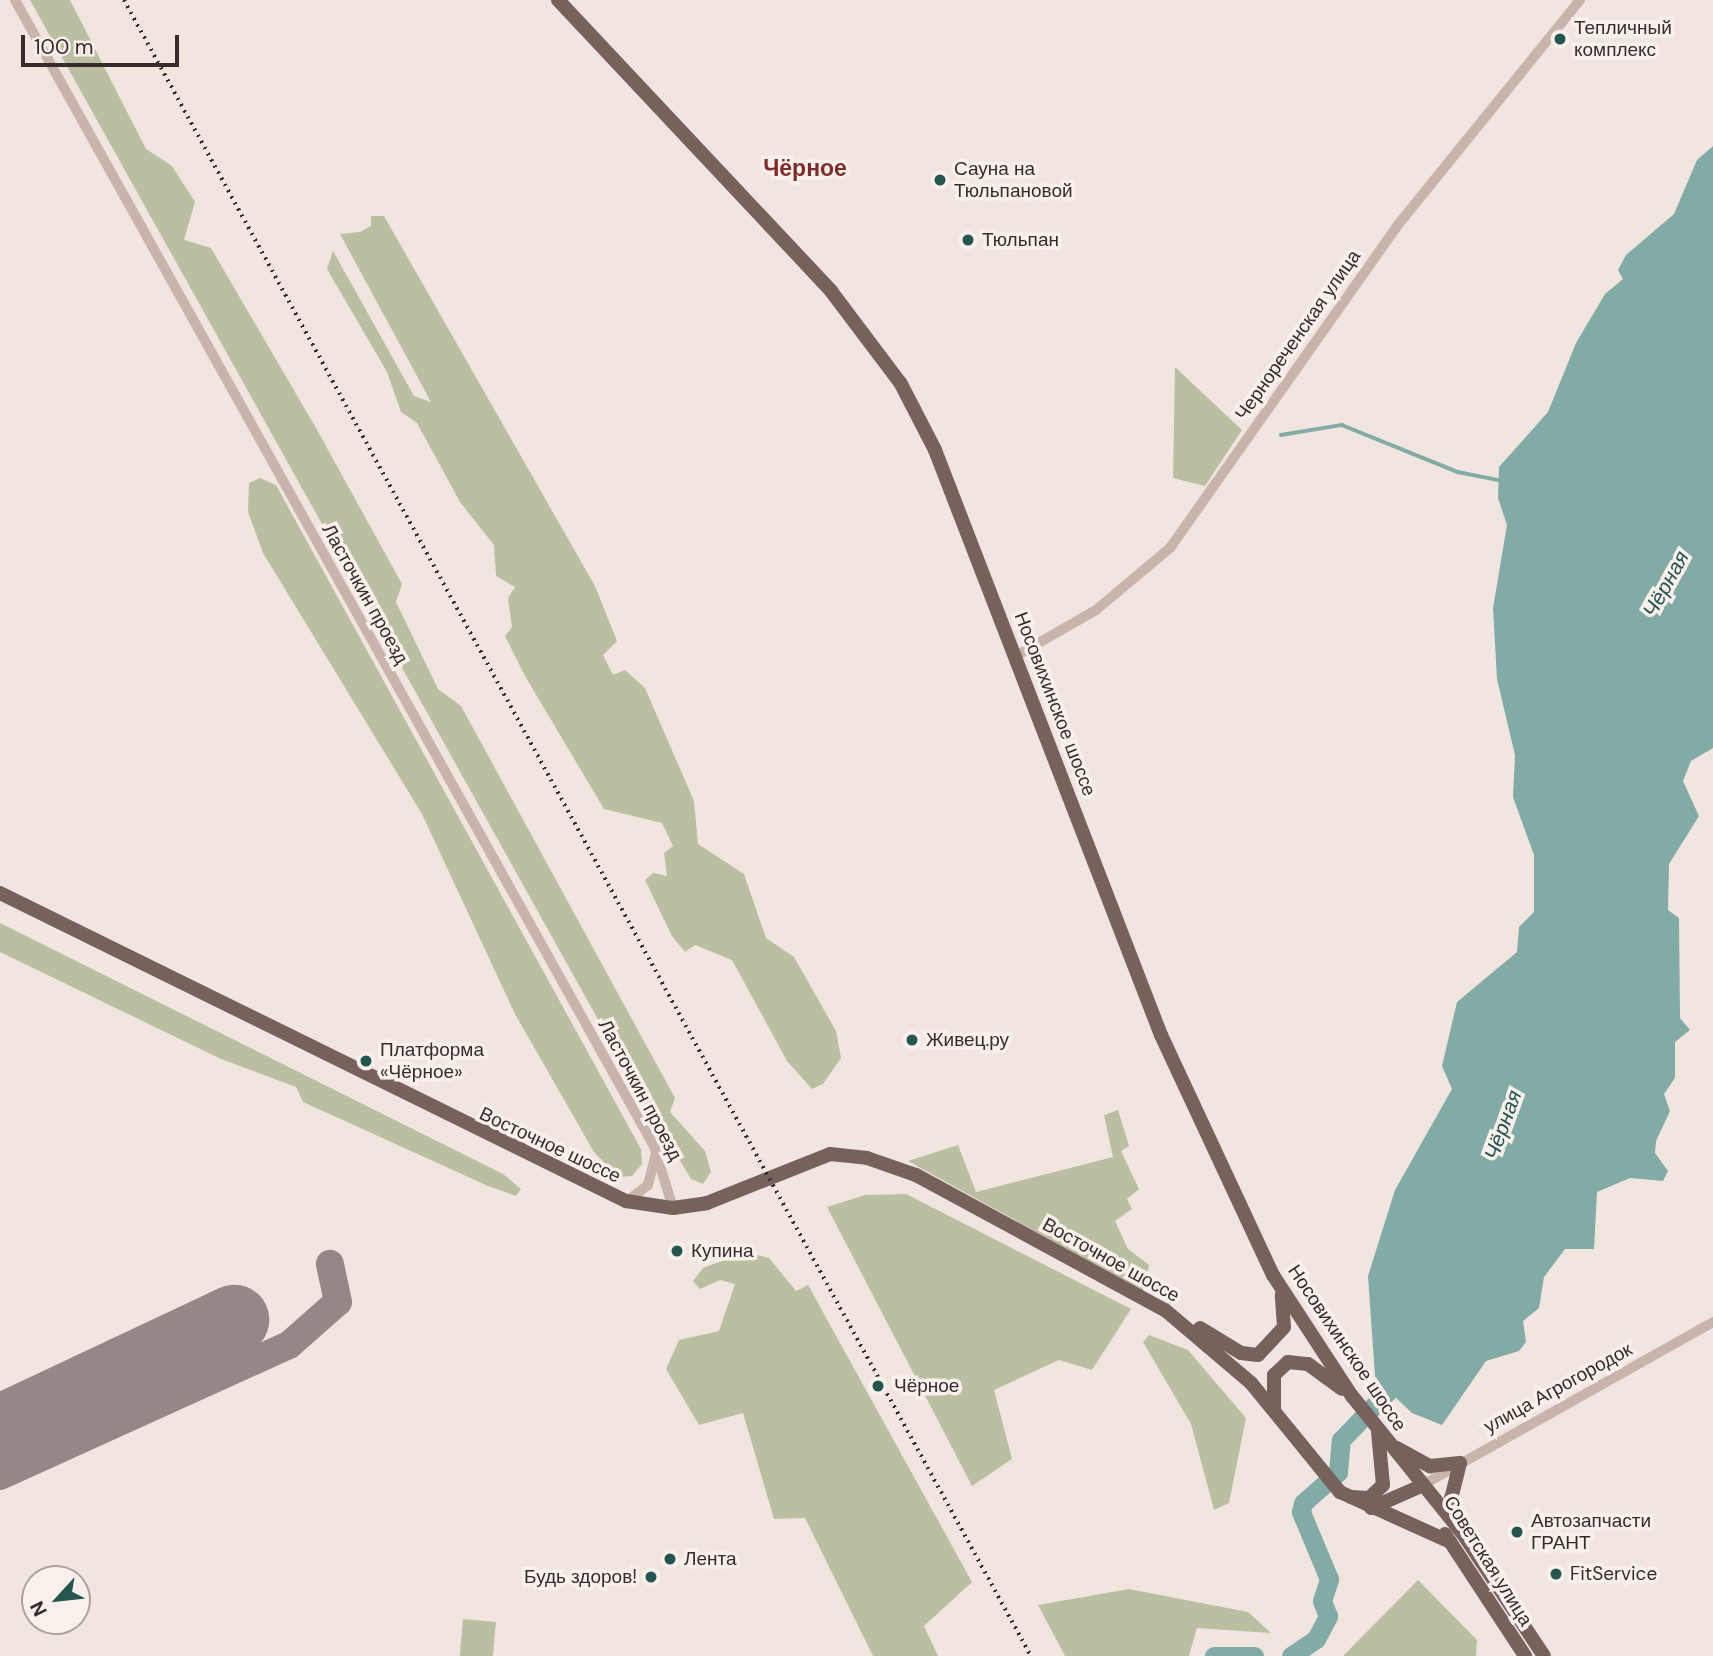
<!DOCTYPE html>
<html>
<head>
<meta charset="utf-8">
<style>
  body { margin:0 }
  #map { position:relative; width:1713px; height:1656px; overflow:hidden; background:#f1e5e0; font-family:"DM Sans",sans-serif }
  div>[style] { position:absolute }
  .green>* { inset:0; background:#bbbfa1; transform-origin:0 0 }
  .water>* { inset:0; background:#81aba4 }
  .stream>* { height:3.5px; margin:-1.75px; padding:0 1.75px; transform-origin:1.75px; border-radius:1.75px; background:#81aba4 }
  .river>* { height:19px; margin:-9.5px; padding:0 9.5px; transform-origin:9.5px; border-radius:9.5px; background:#81aba4 }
  .taxiway>* { height:28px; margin:-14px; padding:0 14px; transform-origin:14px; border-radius:14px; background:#948886 }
  .runway>* { height:70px; margin:-35px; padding:0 35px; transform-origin:35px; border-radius:35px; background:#948886 }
  .minor>* { height:10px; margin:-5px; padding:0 5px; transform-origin:5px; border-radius:5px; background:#c8b3ad }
  .major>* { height:14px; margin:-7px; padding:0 7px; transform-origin:7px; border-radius:7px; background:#77615d }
  .rail>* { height:3.5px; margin-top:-1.75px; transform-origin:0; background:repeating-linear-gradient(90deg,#372c2b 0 2px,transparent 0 7px) }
  .dots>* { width:19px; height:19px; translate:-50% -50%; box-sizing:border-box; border:4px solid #f9f0ec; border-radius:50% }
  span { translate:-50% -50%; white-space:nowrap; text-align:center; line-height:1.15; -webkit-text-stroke:7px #f9f0ec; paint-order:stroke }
  .poi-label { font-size:19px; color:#372c2b }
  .left { translate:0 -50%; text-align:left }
  .right { translate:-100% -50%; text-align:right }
  .street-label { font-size:19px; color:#372c2b }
  .water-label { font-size:21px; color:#24554e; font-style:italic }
  .quarter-label { font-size:23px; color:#7f2d2b; font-weight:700 }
  .north { position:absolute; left:21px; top:1565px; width:70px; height:70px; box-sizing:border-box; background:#f9f0ec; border:2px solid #aba29f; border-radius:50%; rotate:243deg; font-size:19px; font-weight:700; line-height:28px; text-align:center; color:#372c2b }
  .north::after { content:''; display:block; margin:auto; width:24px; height:32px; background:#24554e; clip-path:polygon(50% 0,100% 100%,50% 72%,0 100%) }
  .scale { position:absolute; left:21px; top:35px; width:158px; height:32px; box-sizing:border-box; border:4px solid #372c2b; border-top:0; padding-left:9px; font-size:21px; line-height:24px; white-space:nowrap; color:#372c2b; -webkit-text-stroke:5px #f9f0ec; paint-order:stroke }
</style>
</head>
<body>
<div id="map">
  <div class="green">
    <div style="clip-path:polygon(30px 0,70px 0,146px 149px,172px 166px,195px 202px,184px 240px,211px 248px,316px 428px,402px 584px,396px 602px,438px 689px,461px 706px,675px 1098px,670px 1112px,705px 1151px,711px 1172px,703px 1184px,691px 1179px,639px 1093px)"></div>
    <div style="clip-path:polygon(371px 216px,384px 216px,595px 586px,617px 641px,603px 655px,613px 675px,625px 670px,645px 688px,694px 801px,698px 844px,744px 874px,766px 938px,794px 957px,836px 1031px,841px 1058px,823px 1084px,812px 1089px,787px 1061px,732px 960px,695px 945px,685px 952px,672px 936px,645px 880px,653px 873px,667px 876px,664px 853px,673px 846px,662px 823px,604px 809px,525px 676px,505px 636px,512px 627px,508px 598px,515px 587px,496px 576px,494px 545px,460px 502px,417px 423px,401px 412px,387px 372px,327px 269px,333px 251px,414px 396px,431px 402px,340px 234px,360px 232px,371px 226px)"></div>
    <div style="clip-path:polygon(1175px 367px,1242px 430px,1205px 486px,1173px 478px)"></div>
    <div style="clip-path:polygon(260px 478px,276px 485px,641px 1149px,642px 1164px,632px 1176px,618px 1177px,594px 1152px,515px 1014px,422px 814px,263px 553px,248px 512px,249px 483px)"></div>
    <div style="clip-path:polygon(0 923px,503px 1174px,521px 1189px,516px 1196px,488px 1186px,303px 1102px,296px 1087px,221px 1059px,0 952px)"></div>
    <div style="clip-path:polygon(1118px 1110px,1129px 1146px,1121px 1151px,1139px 1189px,1127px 1199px,1132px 1209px,1115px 1221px,1128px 1249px,1149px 1265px,1143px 1291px,908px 1161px,958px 1145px,976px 1192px,1113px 1157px,1104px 1115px)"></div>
    <div style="clip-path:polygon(906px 1194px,1131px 1309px,1092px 1370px,1059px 1360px,994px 1390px,1012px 1459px,972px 1486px,827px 1207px,865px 1195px)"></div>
    <div style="clip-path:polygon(746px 1252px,769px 1258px,796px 1291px,808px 1285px,972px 1582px,924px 1626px,938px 1656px,873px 1656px,805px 1518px,774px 1519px,743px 1413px,699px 1425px,666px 1369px,679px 1340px,719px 1331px,735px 1284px,720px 1280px,700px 1289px,693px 1281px,703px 1268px)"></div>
    <div style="clip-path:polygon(1149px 1335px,1188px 1350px,1246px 1418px,1229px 1503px,1214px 1510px,1191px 1424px,1143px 1342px)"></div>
    <div style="clip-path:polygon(1418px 1580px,1477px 1640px,1476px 1656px,1343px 1656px)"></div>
    <div style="clip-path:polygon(1129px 1589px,1248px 1612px,1271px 1633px,1197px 1628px,1189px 1656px,1065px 1656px,1038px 1605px)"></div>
    <div style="left:463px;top:1619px;width:33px;height:37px;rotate:5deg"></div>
  </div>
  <div class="water">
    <div style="clip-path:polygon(1713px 146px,1713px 748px,1691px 761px,1683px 781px,1699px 816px,1669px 864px,1668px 910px,1679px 918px,1680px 1018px,1690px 1030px,1675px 1042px,1675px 1078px,1664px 1094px,1670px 1111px,1656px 1141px,1655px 1153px,1668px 1171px,1663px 1181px,1630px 1178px,1597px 1192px,1594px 1249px,1565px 1249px,1544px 1277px,1539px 1308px,1523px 1321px,1526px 1342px,1519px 1351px,1486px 1361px,1442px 1425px,1412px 1413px,1394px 1396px,1377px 1404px,1368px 1276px,1395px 1190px,1452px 1089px,1442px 1066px,1457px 1002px,1517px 952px,1519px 927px,1534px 912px,1534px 855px,1513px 797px,1515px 755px,1497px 679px,1493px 608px,1507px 525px,1498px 498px,1499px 467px,1548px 412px,1576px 343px,1605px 294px,1623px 279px,1618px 270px,1626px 255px,1674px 214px,1697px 160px)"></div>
  </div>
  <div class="stream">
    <div style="left:1281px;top:435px;width:62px;rotate:-9.3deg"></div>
    <div style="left:1342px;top:425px;width:125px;rotate:22.1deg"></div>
    <div style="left:1458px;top:472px;width:41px;rotate:11.3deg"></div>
  </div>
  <div class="river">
    <div style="left:1214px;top:1656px;width:40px"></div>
    <div style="left:1291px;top:1656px;width:30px;rotate:-34deg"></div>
    <div style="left:1316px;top:1639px;width:26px;rotate:-62deg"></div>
    <div style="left:1328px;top:1616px;width:16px;rotate:-112deg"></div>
    <div style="left:1322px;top:1601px;width:23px;rotate:-72deg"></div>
    <div style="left:1329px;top:1579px;width:73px;rotate:-112.7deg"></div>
    <div style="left:1301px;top:1512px;width:9px;rotate:-77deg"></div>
    <div style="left:1303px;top:1503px;width:47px;rotate:-41.5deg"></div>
    <div style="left:1338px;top:1472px;width:32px;rotate:-85deg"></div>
    <div style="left:1341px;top:1440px;width:74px;rotate:-46.1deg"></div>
  </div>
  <div class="taxiway">
    <div style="left:0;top:1476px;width:317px;rotate:-24.4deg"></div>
    <div style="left:289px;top:1345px;width:65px;rotate:-41.3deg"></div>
    <div style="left:338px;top:1302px;width:39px;rotate:-102deg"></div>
  </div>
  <div class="runway">
    <div style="left:0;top:1430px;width:259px;rotate:-25.2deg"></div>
  </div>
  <div class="minor">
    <div style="left:15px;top:0;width:1312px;rotate:60.86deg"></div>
    <div style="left:654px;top:1146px;width:65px;rotate:73deg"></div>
    <div style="left:1016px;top:656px;width:92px;rotate:-29.9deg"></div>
    <div style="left:1096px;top:610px;width:97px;rotate:-40deg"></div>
    <div style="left:1170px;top:548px;width:394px;rotate:-54.8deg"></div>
    <div style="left:1397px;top:226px;width:291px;rotate:-51deg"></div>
    <div style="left:627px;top:1201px;width:26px;rotate:-37deg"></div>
    <div style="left:648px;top:1185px;width:30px;rotate:-76deg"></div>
    <div style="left:1421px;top:1486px;width:335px;rotate:-29.3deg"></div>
  </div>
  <div class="major">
    <div style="left:558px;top:0;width:399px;rotate:46.8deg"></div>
    <div style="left:831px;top:291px;width:116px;rotate:53deg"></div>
    <div style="left:901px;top:384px;width:74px;rotate:62.7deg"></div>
    <div style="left:935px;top:450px;width:627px;rotate:68.88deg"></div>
    <div style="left:1161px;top:1035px;width:265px;rotate:65deg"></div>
    <div style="left:1273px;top:1275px;width:145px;rotate:56.9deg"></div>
    <div style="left:1352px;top:1396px;width:177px;rotate:51.2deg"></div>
    <div style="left:1463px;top:1534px;width:146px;rotate:56.4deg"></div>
    <div style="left:0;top:893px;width:698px;rotate:26.2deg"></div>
    <div style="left:626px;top:1201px;width:48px;rotate:8.5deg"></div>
    <div style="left:673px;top:1208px;width:34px;rotate:-8deg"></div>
    <div style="left:707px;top:1203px;width:132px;rotate:-21.7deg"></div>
    <div style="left:830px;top:1154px;width:37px;rotate:6deg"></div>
    <div style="left:867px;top:1158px;width:52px;rotate:19.1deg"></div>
    <div style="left:916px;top:1175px;width:283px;rotate:28.5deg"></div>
    <div style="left:1165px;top:1310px;width:113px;rotate:40.3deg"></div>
    <div style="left:1251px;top:1383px;width:141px;rotate:50.8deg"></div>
    <div style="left:1340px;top:1492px;width:121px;rotate:24.4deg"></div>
    <div style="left:1200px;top:1328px;width:48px;rotate:31.4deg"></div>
    <div style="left:1241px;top:1353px;width:17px;rotate:7deg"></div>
    <div style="left:1258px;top:1355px;width:38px;rotate:-47deg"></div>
    <div style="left:1284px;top:1327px;width:32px;rotate:-94deg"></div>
    <div style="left:1274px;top:1410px;width:35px;rotate:-90deg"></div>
    <div style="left:1274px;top:1375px;width:19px;rotate:-43deg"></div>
    <div style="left:1288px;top:1362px;width:20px;rotate:6deg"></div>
    <div style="left:1308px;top:1364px;width:42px;rotate:36.3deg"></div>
    <div style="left:1397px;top:1448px;width:38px;rotate:29deg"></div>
    <div style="left:1430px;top:1466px;width:30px;rotate:-6deg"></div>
    <div style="left:1460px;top:1463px;width:36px;rotate:104deg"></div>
    <div style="left:1451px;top:1498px;width:26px;rotate:77deg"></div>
    <div style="left:1351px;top:1497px;width:18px;rotate:3deg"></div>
    <div style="left:1369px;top:1498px;width:19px;rotate:-43deg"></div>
    <div style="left:1383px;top:1485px;width:53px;rotate:-95.4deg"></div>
    <div style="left:1371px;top:1508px;width:55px;rotate:-23.7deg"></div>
    <div style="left:1445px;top:1534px;width:146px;rotate:56.7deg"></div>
  </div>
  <div class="rail">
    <div style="left:124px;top:0;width:1888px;rotate:61.29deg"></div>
  </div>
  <div class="dots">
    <div style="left:1560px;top:39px;background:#24554e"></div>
    <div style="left:940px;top:180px;background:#24554e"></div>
    <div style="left:968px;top:240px;background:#24554e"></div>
    <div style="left:912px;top:1040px;background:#24554e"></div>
    <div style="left:366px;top:1061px;background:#24554e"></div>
    <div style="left:677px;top:1251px;background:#24554e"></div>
    <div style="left:878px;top:1386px;background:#24554e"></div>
    <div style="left:1517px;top:1532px;background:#24554e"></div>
    <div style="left:670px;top:1559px;background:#24554e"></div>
    <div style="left:1556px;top:1574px;background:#24554e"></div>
    <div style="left:651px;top:1577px;background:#24554e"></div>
  </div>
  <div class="poi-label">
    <span class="left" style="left:1574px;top:39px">Тепличный<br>комплекс</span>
    <span class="left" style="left:954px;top:180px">Сауна на<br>Тюльпановой</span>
    <span class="left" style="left:982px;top:240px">Тюльпан</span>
    <span class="left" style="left:926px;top:1040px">Живец.ру</span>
    <span class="left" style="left:380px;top:1061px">Платформа<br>«Чёрное»</span>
    <span class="left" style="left:691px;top:1251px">Купина</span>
    <span class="left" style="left:894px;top:1386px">Чёрное</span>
    <span class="left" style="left:1531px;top:1532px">Автозапчасти<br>ГРАНТ</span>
    <span class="left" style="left:684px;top:1559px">Лента</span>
    <span class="left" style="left:1570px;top:1574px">FitService</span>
    <span class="right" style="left:637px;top:1577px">Будь здоров!</span>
  </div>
  <div class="street-label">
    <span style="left:1298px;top:335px;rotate:-55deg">Чернореченская улица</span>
    <span style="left:365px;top:594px;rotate:61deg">Ласточкин проезд</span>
    <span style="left:1055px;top:704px;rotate:69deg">Носовихинское шоссе</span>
    <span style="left:640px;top:1090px;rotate:62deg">Ласточкин проезд</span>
    <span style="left:550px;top:1145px;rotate:25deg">Восточное шоссе</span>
    <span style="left:1111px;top:1260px;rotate:29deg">Восточное шоссе</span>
    <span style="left:1347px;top:1348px;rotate:56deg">Носовихинское шоссе</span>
    <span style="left:1558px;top:1388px;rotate:-29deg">улица Агрогородок</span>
    <span style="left:1488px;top:1561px;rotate:58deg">Советская улица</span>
  </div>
  <div class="water-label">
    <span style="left:1666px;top:584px;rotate:-61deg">Чёрная</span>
    <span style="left:1503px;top:1125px;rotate:-70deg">Чёрная</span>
  </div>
  <div class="quarter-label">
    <span style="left:805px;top:168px">Чёрное</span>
  </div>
  <div class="north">N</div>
  <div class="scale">100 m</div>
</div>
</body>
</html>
